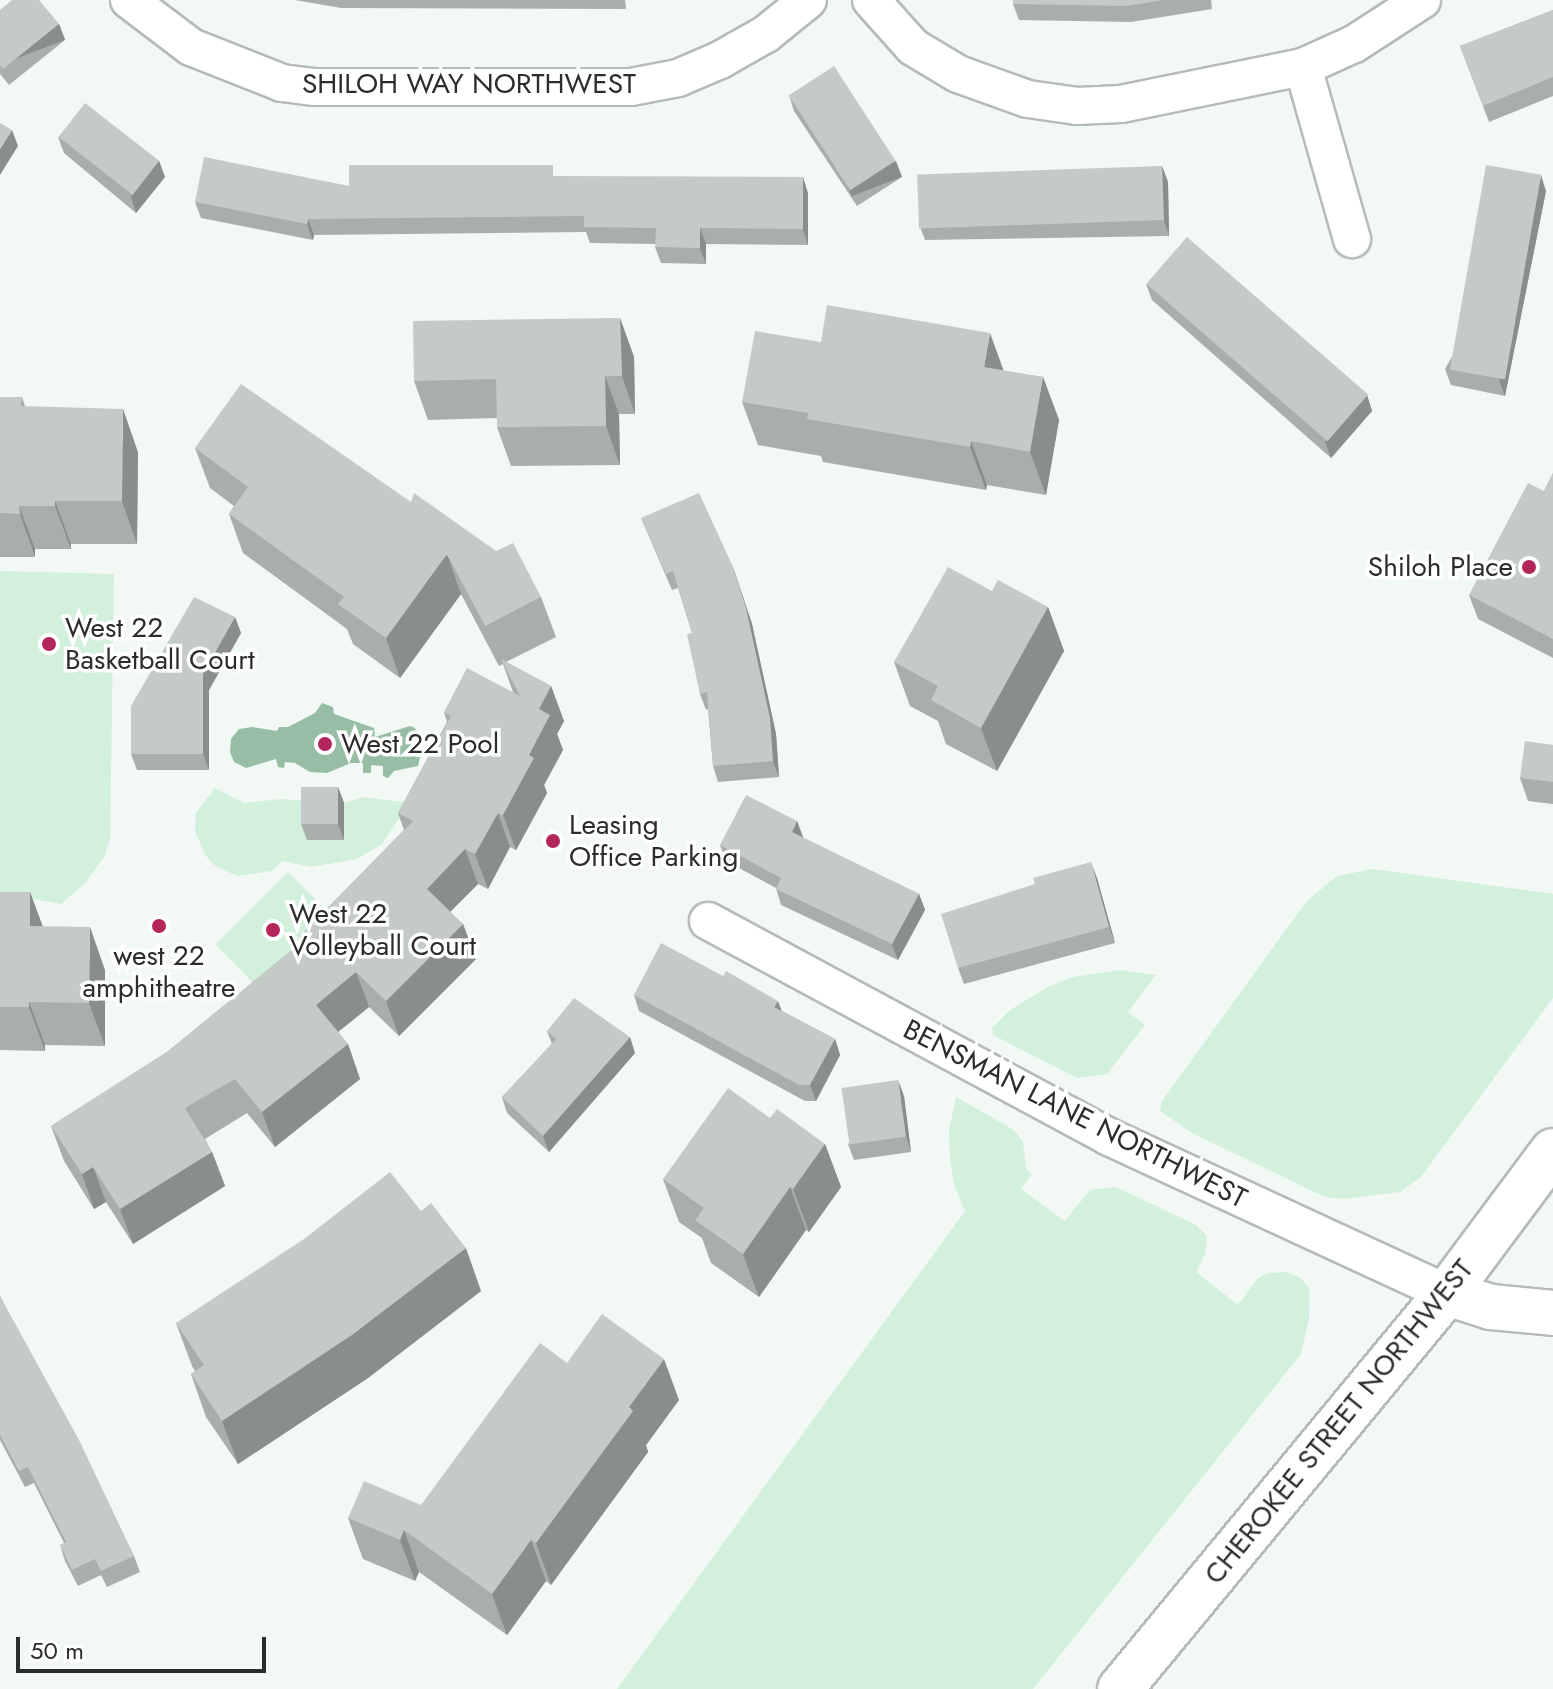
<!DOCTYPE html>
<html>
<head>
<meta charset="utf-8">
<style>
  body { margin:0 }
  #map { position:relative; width:1553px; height:1689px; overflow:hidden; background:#f2f8f3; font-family:Jost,sans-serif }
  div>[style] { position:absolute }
  .green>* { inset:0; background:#d3f0dc; transform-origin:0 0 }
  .water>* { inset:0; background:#97bea4 }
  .roads { filter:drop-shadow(2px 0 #b5bbb7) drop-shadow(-2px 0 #b5bbb7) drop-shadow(0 2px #b5bbb7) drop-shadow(0 -2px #b5bbb7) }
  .minor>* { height:36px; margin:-18px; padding:0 18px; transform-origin:18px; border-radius:18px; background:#fff }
  .tertiary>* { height:44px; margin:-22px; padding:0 22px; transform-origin:22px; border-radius:22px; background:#fff }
  .secondary>* { height:44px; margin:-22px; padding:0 22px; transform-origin:22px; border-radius:22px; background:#fff }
  .wall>* { inset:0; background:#a9aeaa }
  .shaded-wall>* { inset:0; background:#898d8b; transform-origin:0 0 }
  .building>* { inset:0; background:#c4cac6; transform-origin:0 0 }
  .dots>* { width:22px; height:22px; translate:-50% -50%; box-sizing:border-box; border:4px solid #fff; border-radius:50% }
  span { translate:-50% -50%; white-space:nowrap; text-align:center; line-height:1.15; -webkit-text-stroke:7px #fff; paint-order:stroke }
  .street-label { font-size:28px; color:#2b2d2b }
  .poi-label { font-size:28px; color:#2b2d2b }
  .right { translate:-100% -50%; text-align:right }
  .left { translate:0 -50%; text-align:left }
  .scale { position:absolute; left:16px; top:1637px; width:250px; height:36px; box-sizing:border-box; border:4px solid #2b2d2b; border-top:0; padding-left:10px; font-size:24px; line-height:28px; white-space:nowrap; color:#2b2d2b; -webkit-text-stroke:6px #fff; paint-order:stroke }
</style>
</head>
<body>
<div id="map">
  <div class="green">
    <div style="clip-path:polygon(0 571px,114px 574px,110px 840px,104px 857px,86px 882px,61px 904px,0 893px)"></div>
    <div style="clip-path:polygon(215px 788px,244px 803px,280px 799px,344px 803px,364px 797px,409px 803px,382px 844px,357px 859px,311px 867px,282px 861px,272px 871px,237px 876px,214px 865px,206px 856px,195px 831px,196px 813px)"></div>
    <div style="clip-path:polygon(1373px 869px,1553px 894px,1553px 998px,1421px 1177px,1400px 1192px,1344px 1199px,1325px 1197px,1192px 1133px,1160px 1111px,1162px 1101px,1306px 902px,1337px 876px)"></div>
    <div style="left:288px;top:872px;width:59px;height:103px;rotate:45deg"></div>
    <div style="clip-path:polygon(1120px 970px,1156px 975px,1128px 1012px,1145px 1025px,1107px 1074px,1077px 1078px,993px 1035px,992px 1028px,1010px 1010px,1048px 987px,1073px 977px)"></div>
    <div style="clip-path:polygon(956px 1097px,1014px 1130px,1023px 1142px,1026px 1169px,1032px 1174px,1021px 1189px,1065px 1221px,1090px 1190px,1116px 1187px,1196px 1225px,1207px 1236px,1205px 1254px,1196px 1272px,1238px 1305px,1258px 1278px,1268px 1273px,1287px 1272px,1301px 1278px,1310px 1290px,1309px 1318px,1301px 1354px,1033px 1689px,617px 1689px,965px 1211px,954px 1185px,950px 1158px,949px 1130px)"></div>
  </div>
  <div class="water">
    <div style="clip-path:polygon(322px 703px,333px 707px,334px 714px,374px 728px,375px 737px,410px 726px,415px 728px,422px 748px,418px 766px,394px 771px,388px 778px,383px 776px,383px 766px,371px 765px,371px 773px,363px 773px,363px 763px,351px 763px,327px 773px,310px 772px,295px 763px,285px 762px,284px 768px,278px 767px,276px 759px,246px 768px,234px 762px,230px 752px,231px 739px,239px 729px,252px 727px,277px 731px,279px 727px,288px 727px,315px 713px)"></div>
  </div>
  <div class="roads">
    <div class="minor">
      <div style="left:129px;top:0;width:78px;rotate:37.2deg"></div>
      <div style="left:191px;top:47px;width:98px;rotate:21.6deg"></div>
      <div style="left:282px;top:83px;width:33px;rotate:7deg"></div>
      <div style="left:315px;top:87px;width:316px"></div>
      <div style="left:631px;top:87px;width:48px;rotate:-10.8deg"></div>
      <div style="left:678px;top:78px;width:46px;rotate:-23.2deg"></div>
      <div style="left:720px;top:60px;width:53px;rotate:-29.5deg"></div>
      <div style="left:766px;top:34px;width:54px;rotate:-39deg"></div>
      <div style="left:871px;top:0;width:63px;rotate:48.2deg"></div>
      <div style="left:913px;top:47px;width:52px;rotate:31deg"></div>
      <div style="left:958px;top:74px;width:74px;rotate:19.7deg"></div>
      <div style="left:1028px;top:99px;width:49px;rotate:8.1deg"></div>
      <div style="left:1077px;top:106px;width:44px;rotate:-2.6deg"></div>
      <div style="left:1121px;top:104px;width:186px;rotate:-11.5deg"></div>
      <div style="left:1303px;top:67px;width:56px;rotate:-24.3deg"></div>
      <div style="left:1354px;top:44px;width:81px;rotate:-32.9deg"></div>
      <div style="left:1303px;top:67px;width:179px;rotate:74.1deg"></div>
      <div style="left:708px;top:921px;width:455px;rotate:28.3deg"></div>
      <div style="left:1109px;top:1137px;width:372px;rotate:24.8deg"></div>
    </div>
    <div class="tertiary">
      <div style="left:1447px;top:1293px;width:46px;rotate:17.7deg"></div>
      <div style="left:1491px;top:1307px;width:62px;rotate:5.5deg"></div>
    </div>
    <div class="secondary">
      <div style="left:1120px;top:1689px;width:514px;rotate:-50.45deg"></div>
      <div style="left:1447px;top:1293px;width:177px;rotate:-53.3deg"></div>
    </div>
  </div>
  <div class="wall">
    <div style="clip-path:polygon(295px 0,625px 0,626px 9px,341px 8px)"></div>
    <div style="clip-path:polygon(1013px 0,1211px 0,1212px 9px,1131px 22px,1019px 20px,1013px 4px)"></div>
    <div style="clip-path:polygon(0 10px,59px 24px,65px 40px,9px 85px,0 74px)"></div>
    <div style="clip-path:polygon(1553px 10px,1553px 96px,1489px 122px,1460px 46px)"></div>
    <div style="clip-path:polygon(789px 95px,902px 177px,857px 206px,794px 111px)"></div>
    <div style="clip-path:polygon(58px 137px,159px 161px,165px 177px,136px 213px,64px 153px)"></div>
    <div style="clip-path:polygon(1162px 166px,1168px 182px,1169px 236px,925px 240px,919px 224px)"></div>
    <div style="clip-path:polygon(557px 176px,808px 193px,808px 245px,706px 244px,706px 264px,661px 263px,655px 247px,656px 244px,590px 243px,586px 232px,314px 235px,313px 240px,201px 218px,195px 202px,349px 186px)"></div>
    <div style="clip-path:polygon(1546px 191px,1505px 396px,1451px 385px,1445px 369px)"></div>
    <div style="clip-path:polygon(1146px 284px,1367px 395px,1372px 411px,1331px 458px,1152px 300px)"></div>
    <div style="clip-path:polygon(620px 318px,634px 357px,635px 414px,619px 414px,620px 465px,511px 466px,497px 427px,497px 418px,428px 420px,414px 381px)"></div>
    <div style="clip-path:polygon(821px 342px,1043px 377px,1059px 420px,1046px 495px,987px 485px,986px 490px,823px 462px,821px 456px,758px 445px,742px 402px)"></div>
    <div style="clip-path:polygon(0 397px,22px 397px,25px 406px,138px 452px,137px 544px,71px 544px,71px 549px,35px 549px,35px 557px,0 557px)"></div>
    <div style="clip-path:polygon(195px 448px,541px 597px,556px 637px,506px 662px,551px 686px,564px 721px,557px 734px,563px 750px,544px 785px,547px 793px,516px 850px,510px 847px,488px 889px,478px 884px,450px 912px,463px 924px,476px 959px,399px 1036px,369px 1007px,338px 1032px,348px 1044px,360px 1079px,275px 1147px,247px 1113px,205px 1139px,212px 1152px,225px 1186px,133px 1244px,106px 1202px,94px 1209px,64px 1161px,51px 1126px,167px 1052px,302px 942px,300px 936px,404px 830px,398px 813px,447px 722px,444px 712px,513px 692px,503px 664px,499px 666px,461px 594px,400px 678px,353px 644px,347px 629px,243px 553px,229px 514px,234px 506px,210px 488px)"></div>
    <div style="clip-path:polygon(1553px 473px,1553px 658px,1478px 619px,1469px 595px,1544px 491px)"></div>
    <div style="clip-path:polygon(641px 518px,733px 567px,752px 624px,776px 734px,779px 777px,718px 782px,713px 766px,708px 709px,706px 710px,700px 694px,692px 633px,678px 588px,672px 590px)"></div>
    <div style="clip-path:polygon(992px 591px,1048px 607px,1064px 651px,997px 771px,946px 744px,938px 721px,910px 706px,894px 662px)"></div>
    <div style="clip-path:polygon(235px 617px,241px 633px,209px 690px,209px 770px,137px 770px,131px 754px)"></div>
    <div style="clip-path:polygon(1553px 745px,1553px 804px,1528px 801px,1520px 778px)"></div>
    <div style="clip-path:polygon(338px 787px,344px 803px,344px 840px,307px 840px,301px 824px)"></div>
    <div style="clip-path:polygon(797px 821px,803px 838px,919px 894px,925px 910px,898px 960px,781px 905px,776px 888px,726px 861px,720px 845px)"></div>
    <div style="clip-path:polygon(1097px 878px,1115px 943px,964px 984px,958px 968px,1035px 884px)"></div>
    <div style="clip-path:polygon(0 892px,30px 892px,42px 926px,105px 970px,105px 1046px,45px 1045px,45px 1051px,0 1050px)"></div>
    <div style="clip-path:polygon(634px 995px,782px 1011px,835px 1039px,840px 1055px,816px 1101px,805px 1101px,639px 1011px)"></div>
    <div style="clip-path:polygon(547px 1031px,635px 1053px,549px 1152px,507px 1113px,502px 1097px,552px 1044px)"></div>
    <div style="clip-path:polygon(904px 1096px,911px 1152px,854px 1160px,848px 1144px)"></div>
    <div style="clip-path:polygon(770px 1118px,825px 1144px,841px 1187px,809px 1232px,806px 1230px,759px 1297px,711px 1263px,702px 1238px,679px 1222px,663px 1179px)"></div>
    <div style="clip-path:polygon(481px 1291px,368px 1378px,238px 1464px,206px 1417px,191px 1374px,195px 1371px,192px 1366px,176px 1323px)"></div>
    <div style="clip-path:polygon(0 1296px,134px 1556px,140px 1572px,107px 1587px,101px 1575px,78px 1586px,65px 1561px,60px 1545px,64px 1543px,34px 1483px,25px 1487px,0 1440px)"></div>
    <div style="clip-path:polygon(567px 1363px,679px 1400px,646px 1445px,648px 1452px,551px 1585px,546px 1581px,507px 1635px,419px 1572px,415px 1581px,363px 1559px,348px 1518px,421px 1505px)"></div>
  </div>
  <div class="shaded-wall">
    <div style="left:59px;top:24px;width:17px;height:72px;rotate:69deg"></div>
    <div style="clip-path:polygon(12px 130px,18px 146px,0 175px,0 149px)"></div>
    <div style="clip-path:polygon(159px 161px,165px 177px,136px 213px,131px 197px)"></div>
    <div style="left:896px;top:161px;width:17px;height:54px;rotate:69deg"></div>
    <div style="clip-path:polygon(1162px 166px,1168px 182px,1169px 236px,1164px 220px)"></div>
    <div style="clip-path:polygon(1541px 175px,1546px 191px,1505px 396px,1499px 380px)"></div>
    <div style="clip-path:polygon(803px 177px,808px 193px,808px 245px,803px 229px)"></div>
    <div style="clip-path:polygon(308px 219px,314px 235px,313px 240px,307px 224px)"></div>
    <div style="clip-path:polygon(700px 228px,706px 244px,706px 264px,700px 248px)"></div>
    <div style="clip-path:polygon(620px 318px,634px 357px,635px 414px,622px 376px)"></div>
    <div style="clip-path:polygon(990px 333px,1006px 377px,984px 367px)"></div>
    <div style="clip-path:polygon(605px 376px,619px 414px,620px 465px,606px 426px)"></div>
    <div style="clip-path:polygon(1043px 377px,1059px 420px,1046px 495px,1030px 452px)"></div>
    <div style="clip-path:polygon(1367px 395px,1372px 411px,1331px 458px,1325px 442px)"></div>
    <div style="clip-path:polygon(123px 409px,138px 452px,137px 544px,122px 501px)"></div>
    <div style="clip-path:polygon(971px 441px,987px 485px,986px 490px,970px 447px)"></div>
    <div style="clip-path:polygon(55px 501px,71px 544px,71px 549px,55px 506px)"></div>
    <div style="clip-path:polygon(19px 506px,35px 549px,35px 557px,20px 514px)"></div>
    <div style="clip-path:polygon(447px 554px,461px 594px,400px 678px,386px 638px)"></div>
    <div style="clip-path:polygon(733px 567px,752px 624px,776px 734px,779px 777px,773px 761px)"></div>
    <div style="clip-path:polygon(1048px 607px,1064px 651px,997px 771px,981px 728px)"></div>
    <div style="clip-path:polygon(235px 617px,241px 633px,209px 690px,209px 770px,203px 754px,203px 674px)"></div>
    <div style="clip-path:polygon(551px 686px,564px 721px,557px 734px,563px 750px,544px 785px,547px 793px,516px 850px,503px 815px,529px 755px,539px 709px)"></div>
    <div style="clip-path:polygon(338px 787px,344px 803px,344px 840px,338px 824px)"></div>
    <div style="clip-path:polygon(498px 813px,510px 847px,488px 889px,475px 854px)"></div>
    <div style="clip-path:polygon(797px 821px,803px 837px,797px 848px,792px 832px)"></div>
    <div style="clip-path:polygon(465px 849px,478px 884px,439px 923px,427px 889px)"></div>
    <div style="clip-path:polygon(1091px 862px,1097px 878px,1115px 943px,1109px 927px)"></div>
    <div style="clip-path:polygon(30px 892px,46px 935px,30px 926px)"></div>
    <div style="clip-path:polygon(919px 894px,925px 910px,898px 960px,892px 944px)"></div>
    <div style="clip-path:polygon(463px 924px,476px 959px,399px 1036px,386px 1001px)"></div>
    <div style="clip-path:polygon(90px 927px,105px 970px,105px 1046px,89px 1003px)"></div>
    <div style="clip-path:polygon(356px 972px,369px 1007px,328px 1040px,316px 1005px)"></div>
    <div style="clip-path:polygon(778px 1001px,784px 1017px,774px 1007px)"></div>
    <div style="clip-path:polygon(29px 1002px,45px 1045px,45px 1051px,29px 1007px)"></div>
    <div style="clip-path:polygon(630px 1037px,635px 1053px,549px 1152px,543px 1136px)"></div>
    <div style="clip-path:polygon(835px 1039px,840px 1055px,816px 1101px,810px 1085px)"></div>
    <div style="clip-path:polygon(348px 1044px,360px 1079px,275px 1147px,262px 1112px)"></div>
    <div style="clip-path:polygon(898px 1080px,904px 1096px,911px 1152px,906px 1136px)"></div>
    <div style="clip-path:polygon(825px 1144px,841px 1187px,809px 1232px,793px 1189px)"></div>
    <div style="clip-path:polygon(212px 1152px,225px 1186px,133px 1244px,120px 1209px)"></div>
    <div style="clip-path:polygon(93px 1167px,106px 1202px,94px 1209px,82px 1174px)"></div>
    <div style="clip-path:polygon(790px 1187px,806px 1230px,759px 1297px,743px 1254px)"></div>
    <div style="clip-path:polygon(466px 1248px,481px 1291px,368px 1378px,238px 1464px,222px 1421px)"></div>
    <div style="clip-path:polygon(664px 1359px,679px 1400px,646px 1445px,648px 1452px,551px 1585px,536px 1543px,629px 1407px)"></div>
    <div style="clip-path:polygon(404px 1530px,419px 1572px,415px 1581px,400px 1540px)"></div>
    <div style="clip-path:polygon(531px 1540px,546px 1581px,507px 1635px,492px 1594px)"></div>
  </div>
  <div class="building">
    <div style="clip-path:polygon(12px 0,39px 0,59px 24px,3px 69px,0 65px,0 10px)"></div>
    <div style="clip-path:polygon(1013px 0,1164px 0,1126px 6px,1013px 4px)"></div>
    <div style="clip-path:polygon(1553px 10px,1553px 77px,1483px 106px,1460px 46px)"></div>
    <div style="left:834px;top:66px;width:113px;height:54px;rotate:57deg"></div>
    <div style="left:85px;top:103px;width:94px;height:43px;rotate:38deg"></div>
    <div style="clip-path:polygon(0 123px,12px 130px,0 149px)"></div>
    <div style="clip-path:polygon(204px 157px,349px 186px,349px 165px,553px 165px,553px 176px,803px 177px,803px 229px,700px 228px,700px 248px,655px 247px,656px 228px,584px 227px,584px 216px,308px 219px,307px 224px,195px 202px)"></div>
    <div style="left:1486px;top:165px;width:56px;height:208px;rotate:10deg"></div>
    <div style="left:1162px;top:166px;width:54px;height:245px;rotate:88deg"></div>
    <div style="left:1187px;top:237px;width:240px;height:62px;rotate:41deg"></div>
    <div style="clip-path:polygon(827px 305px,990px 333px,984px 367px,1043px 377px,1030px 452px,971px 441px,970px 447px,894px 434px,807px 419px,808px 413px,742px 402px,755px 331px,821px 342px)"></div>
    <div style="clip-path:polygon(620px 318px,622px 376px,605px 376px,606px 426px,497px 427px,496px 379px,414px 381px,413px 321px)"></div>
    <div style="clip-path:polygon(241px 384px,411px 502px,414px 493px,496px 551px,513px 543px,541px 597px,485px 626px,447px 554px,386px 638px,338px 604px,344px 597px,229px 514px,248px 487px,195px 448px)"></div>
    <div style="clip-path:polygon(0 397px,22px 397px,21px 406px,123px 409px,122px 501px,55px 501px,55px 506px,19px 506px,20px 514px,0 513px)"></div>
    <div style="clip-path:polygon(1553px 473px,1553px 639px,1469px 595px,1528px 483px,1544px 491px)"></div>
    <div style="clip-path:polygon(699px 493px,733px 567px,746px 608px,770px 718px,773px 761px,713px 766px,707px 692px,700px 694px,687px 634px,692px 633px,673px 571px,666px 574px,641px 518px)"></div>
    <div style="clip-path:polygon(948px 567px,992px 591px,998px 580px,1048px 607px,981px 728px,931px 700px,938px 686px,894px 662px)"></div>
    <div style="clip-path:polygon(194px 597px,235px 617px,203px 674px,203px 754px,131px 754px,131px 706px)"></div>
    <div style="clip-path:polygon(501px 659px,551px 686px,539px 709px,550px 715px,529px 755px,534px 758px,503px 815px,498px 813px,475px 854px,465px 849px,427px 889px,463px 924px,386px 1001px,356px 972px,316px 1005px,348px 1044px,262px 1112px,235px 1079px,185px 1108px,212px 1152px,120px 1209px,93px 1167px,82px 1174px,51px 1126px,167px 1052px,304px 940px,300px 936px,413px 821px,398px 813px,451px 716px,444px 712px,467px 668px,520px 696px)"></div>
    <div style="clip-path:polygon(1525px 741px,1553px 745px,1553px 782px,1520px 778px)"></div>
    <div style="left:301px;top:787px;width:37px;height:37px"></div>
    <div style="clip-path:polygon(746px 795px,797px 821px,792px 832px,919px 894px,892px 944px,776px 889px,781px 878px,720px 845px)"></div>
    <div style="clip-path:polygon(1091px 862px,1109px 927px,958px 968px,941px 914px,1035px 884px,1033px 878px)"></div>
    <div style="clip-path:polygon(0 892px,30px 892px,30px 926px,90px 927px,89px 1003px,29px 1002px,29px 1007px,0 1007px)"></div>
    <div style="clip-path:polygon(661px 943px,723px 976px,726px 971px,778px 1001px,774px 1007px,835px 1039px,810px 1085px,799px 1085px,634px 995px)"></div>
    <div style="clip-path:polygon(574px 998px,630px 1037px,543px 1136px,502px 1097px,556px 1039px,547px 1031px)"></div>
    <div style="left:898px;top:1080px;width:57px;height:57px;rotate:82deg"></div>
    <div style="clip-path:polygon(728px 1088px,770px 1118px,777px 1109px,825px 1144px,793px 1189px,790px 1187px,743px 1254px,695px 1220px,704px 1208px,663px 1179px)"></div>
    <div style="clip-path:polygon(390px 1172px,421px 1211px,431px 1203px,466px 1248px,352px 1335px,222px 1421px,191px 1374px,204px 1365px,176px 1323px,304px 1239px)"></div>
    <div style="clip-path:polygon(0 1296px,79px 1440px,134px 1556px,101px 1571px,95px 1559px,72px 1570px,60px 1545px,66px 1542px,28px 1467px,19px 1471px,0 1435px)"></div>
    <div style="clip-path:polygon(602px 1314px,664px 1359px,629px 1407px,633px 1411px,536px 1543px,531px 1540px,492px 1594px,404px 1530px,400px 1540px,348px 1518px,364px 1481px,421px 1505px,540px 1343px,567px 1363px)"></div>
  </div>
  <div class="dots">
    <div style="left:1529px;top:567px;background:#b42659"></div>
    <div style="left:49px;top:644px;background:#b42659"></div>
    <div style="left:325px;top:744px;background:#b42659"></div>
    <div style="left:553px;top:841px;background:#b42659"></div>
    <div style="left:159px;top:926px;background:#b42659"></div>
    <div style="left:273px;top:930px;background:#b42659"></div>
  </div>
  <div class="street-label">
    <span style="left:469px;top:84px">SHILOH WAY NORTHWEST</span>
    <span style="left:1075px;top:1114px;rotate:27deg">BENSMAN LANE NORTHWEST</span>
    <span style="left:1339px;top:1422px;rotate:-51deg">CHEROKEE STREET NORTHWEST</span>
  </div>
  <div class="poi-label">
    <span class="right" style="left:1513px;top:567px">Shiloh Place</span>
    <span class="left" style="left:65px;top:644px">West 22<br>Basketball Court</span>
    <span class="left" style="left:341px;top:744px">West 22 Pool</span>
    <span class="left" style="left:569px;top:841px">Leasing<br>Office Parking</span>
    <span class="left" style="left:289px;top:930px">West 22<br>Volleyball Court</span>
    <span style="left:159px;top:972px">west 22<br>amphitheatre</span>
  </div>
  <div class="scale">50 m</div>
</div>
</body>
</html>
